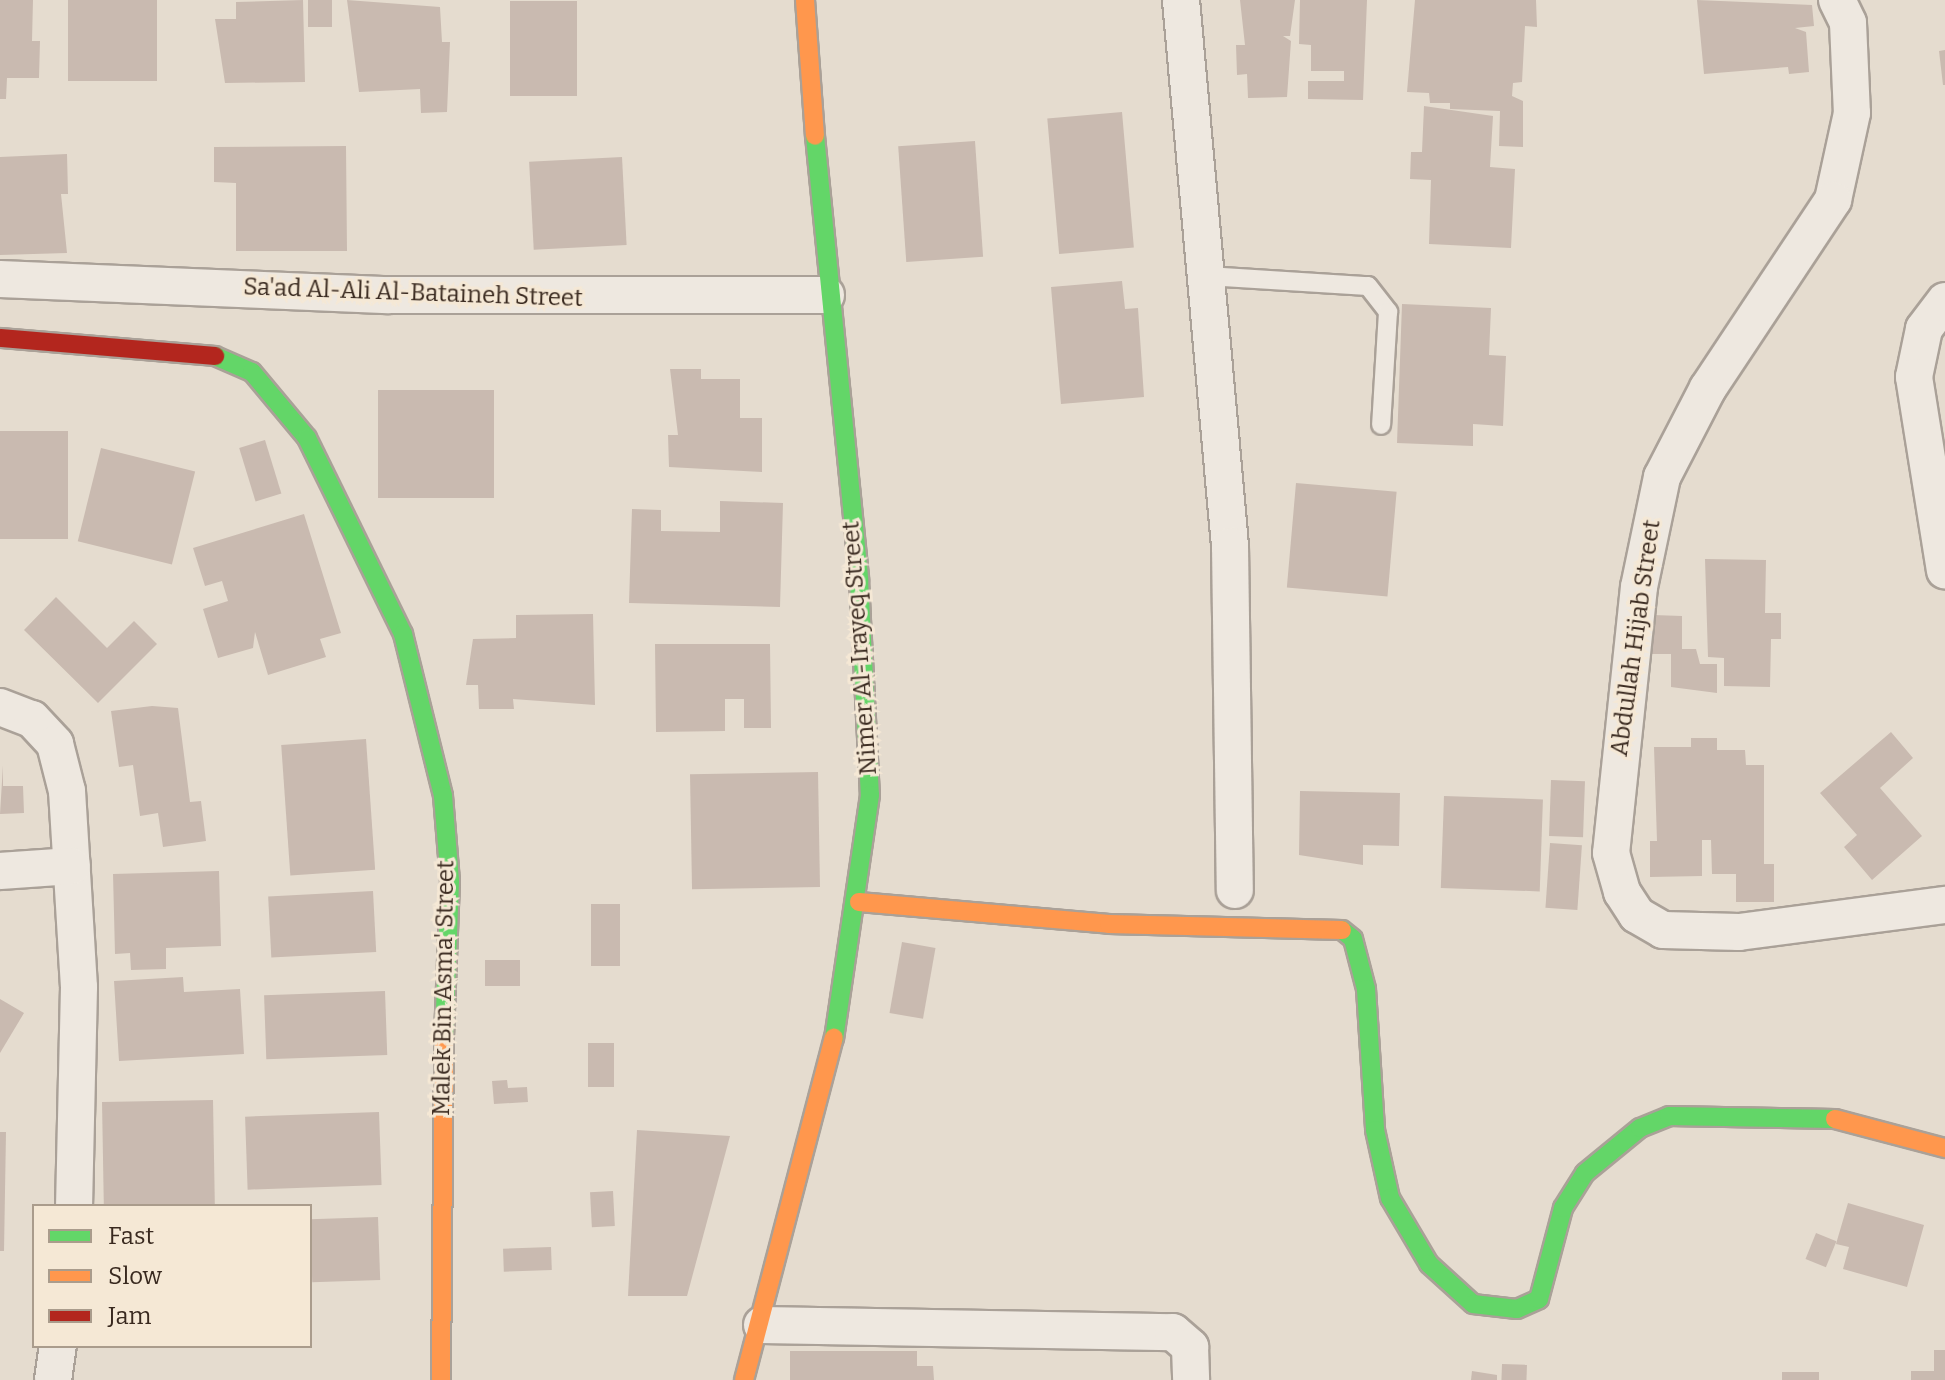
<!DOCTYPE html>
<html>
<head>
<meta charset="utf-8">
<style>
  body { margin:0 }
  #map { position:relative; width:1945px; height:1380px; overflow:hidden; background:#e5dccf; font-family:Bitter,serif }
  div>[style] { position:absolute }
  .building>* { inset:0; background:#c9bab0; transform-origin:0 0 }
  .roads { filter:drop-shadow(2px 0 #aaa198) drop-shadow(-2px 0 #aaa198) drop-shadow(0 2px #aaa198) drop-shadow(0 -2px #aaa198) }
  .lane>* { height:18px; margin:-9px; padding:0 9px; transform-origin:9px; border-radius:9px; background:#eee8e0 }
  .street>* { height:36px; margin:-18px; padding:0 18px; transform-origin:18px; border-radius:18px; background:#eee8e0 }
  .fast>* { height:18px; margin:-9px; padding:0 9px; transform-origin:9px; border-radius:9px; background:#63d668 }
  .slow>* { height:18px; margin:-9px; padding:0 9px; transform-origin:9px; border-radius:9px; background:#ff974d }
  .jam>* { height:18px; margin:-9px; padding:0 9px; transform-origin:9px; border-radius:9px; background:#b3261e }
  span { translate:-50% -50%; white-space:nowrap; text-align:center; line-height:1.15; -webkit-text-stroke:6px #f5e8d5; paint-order:stroke }
  .street-label { font-size:24px; color:#39291f }
  .legend { position:absolute; left:32px; top:1204px; width:280px; height:144px; box-sizing:border-box; background:#f5e8d5; border:2px solid #aa9c8c; margin:0; padding:10px 14px; list-style:none; font-size:24px; color:#39291f }
  .legend li { display:flex; align-items:center; gap:16px; height:40px }
  .legend b { width:40px; border:2px solid #aa9c8c }
</style>
</head>
<body>
<div id="map">
  <div class="building">
    <div style="clip-path:polygon(0 0,33px 0,32px 41px,40px 41px,39px 78px,7px 78px,6px 99px,0 99px)"></div>
    <div style="left:68px;top:0;width:89px;height:81px"></div>
    <div style="clip-path:polygon(303px 0,305px 82px,225px 83px,215px 19px,236px 19px,236px 2px)"></div>
    <div style="left:308px;top:0;width:24px;height:27px"></div>
    <div style="clip-path:polygon(347px 0,440px 7px,442px 42px,450px 42px,447px 112px,421px 113px,420px 89px,359px 92px)"></div>
    <div style="clip-path:polygon(1240px 0,1295px 0,1290px 36px,1283px 36px,1291px 41px,1287px 97px,1248px 98px,1247px 74px,1237px 75px,1236px 45px,1245px 45px)"></div>
    <div style="clip-path:polygon(1300px 0,1367px 0,1363px 100px,1308px 99px,1308px 81px,1344px 81px,1344px 71px,1311px 71px,1311px 45px,1299px 44px)"></div>
    <div style="clip-path:polygon(1415px 0,1536px 0,1537px 27px,1525px 26px,1522px 82px,1513px 83px,1512px 96px,1523px 101px,1523px 147px,1499px 146px,1500px 111px,1450px 109px,1450px 103px,1430px 103px,1429px 93px,1407px 92px)"></div>
    <div style="clip-path:polygon(1697px 0,1812px 5px,1814px 26px,1795px 28px,1806px 32px,1809px 72px,1789px 74px,1788px 67px,1704px 74px)"></div>
    <div style="left:510px;top:1px;width:67px;height:95px"></div>
    <div style="clip-path:polygon(1945px 50px,1945px 85px,1943px 85px,1939px 51px)"></div>
    <div style="clip-path:polygon(1424px 106px,1493px 116px,1490px 167px,1515px 169px,1511px 248px,1429px 244px,1431px 180px,1410px 179px,1411px 152px,1422px 152px)"></div>
    <div style="left:1122px;top:112px;width:136px;height:75px;rotate:85deg"></div>
    <div style="left:975px;top:141px;width:116px;height:77px;rotate:86deg"></div>
    <div style="clip-path:polygon(346px 146px,347px 251px,236px 251px,236px 183px,214px 182px,214px 147px)"></div>
    <div style="clip-path:polygon(67px 154px,68px 194px,61px 194px,67px 253px,0 255px,0 157px)"></div>
    <div style="left:622px;top:157px;width:88px;height:93px;rotate:87deg"></div>
    <div style="clip-path:polygon(1122px 281px,1125px 309px,1138px 308px,1144px 397px,1061px 404px,1051px 287px)"></div>
    <div style="clip-path:polygon(1402px 304px,1491px 308px,1489px 355px,1506px 356px,1503px 426px,1473px 424px,1473px 446px,1397px 443px)"></div>
    <div style="clip-path:polygon(670px 369px,701px 369px,701px 379px,740px 379px,740px 418px,762px 418px,762px 472px,669px 467px,668px 435px,678px 435px)"></div>
    <div style="left:378px;top:390px;width:116px;height:108px"></div>
    <div style="left:68px;top:431px;width:108px;height:68px;rotate:90deg"></div>
    <div style="left:265px;top:440px;width:56px;height:27px;rotate:73deg"></div>
    <div style="left:101px;top:448px;width:97px;height:96px;rotate:14deg"></div>
    <div style="left:1296px;top:483px;width:101px;height:105px;rotate:5deg"></div>
    <div style="clip-path:polygon(720px 501px,783px 503px,780px 607px,629px 603px,632px 509px,661px 510px,661px 531px,720px 532px)"></div>
    <div style="clip-path:polygon(304px 514px,341px 633px,320px 639px,326px 657px,268px 675px,255px 632px,253px 648px,218px 658px,203px 609px,228px 601px,222px 581px,205px 586px,193px 548px)"></div>
    <div style="clip-path:polygon(1705px 559px,1766px 560px,1765px 613px,1781px 613px,1781px 639px,1771px 639px,1770px 687px,1724px 686px,1724px 658px,1708px 657px)"></div>
    <div style="clip-path:polygon(56px 597px,107px 648px,134px 621px,157px 644px,98px 703px,24px 630px)"></div>
    <div style="clip-path:polygon(593px 614px,595px 705px,513px 699px,514px 709px,479px 709px,478px 685px,466px 685px,473px 639px,516px 638px,516px 615px)"></div>
    <div style="clip-path:polygon(1653px 615px,1682px 616px,1682px 649px,1696px 649px,1700px 664px,1717px 664px,1717px 693px,1671px 687px,1671px 654px,1652px 654px)"></div>
    <div style="clip-path:polygon(655px 644px,770px 644px,771px 728px,744px 728px,744px 699px,725px 699px,725px 731px,656px 732px)"></div>
    <div style="clip-path:polygon(152px 706px,178px 708px,190px 802px,201px 801px,206px 841px,163px 847px,158px 813px,140px 816px,133px 765px,119px 767px,111px 711px)"></div>
    <div style="clip-path:polygon(1891px 732px,1913px 758px,1880px 788px,1922px 836px,1872px 880px,1844px 847px,1857px 835px,1820px 793px)"></div>
    <div style="clip-path:polygon(1691px 738px,1717px 738px,1717px 750px,1745px 750px,1746px 765px,1764px 765px,1764px 864px,1774px 864px,1774px 902px,1736px 902px,1736px 874px,1712px 874px,1711px 840px,1702px 840px,1702px 876px,1650px 877px,1650px 841px,1657px 841px,1654px 747px,1691px 747px)"></div>
    <div style="left:366px;top:739px;width:131px;height:85px;rotate:86deg"></div>
    <div style="clip-path:polygon(3px 765px,3px 786px,23px 786px,24px 813px,0 814px)"></div>
    <div style="left:818px;top:772px;width:115px;height:128px;rotate:89deg"></div>
    <div style="left:1551px;top:780px;width:34px;height:56px;rotate:2deg"></div>
    <div style="clip-path:polygon(1300px 791px,1400px 793px,1399px 846px,1363px 845px,1363px 865px,1299px 855px)"></div>
    <div style="left:1444px;top:796px;width:99px;height:92px;rotate:2deg"></div>
    <div style="left:1550px;top:843px;width:32px;height:65px;rotate:4deg"></div>
    <div style="clip-path:polygon(219px 871px,221px 946px,166px 948px,166px 969px,131px 970px,130px 953px,115px 954px,113px 874px)"></div>
    <div style="left:373px;top:891px;width:61px;height:105px;rotate:87deg"></div>
    <div style="left:591px;top:904px;width:29px;height:62px"></div>
    <div style="left:902px;top:942px;width:34px;height:72px;rotate:10deg"></div>
    <div style="left:520px;top:960px;width:26px;height:35px;rotate:90deg"></div>
    <div style="clip-path:polygon(183px 977px,184px 992px,240px 989px,244px 1054px,119px 1061px,114px 981px)"></div>
    <div style="left:385px;top:991px;width:64px;height:121px;rotate:88deg"></div>
    <div style="clip-path:polygon(0 999px,24px 1013px,0 1053px)"></div>
    <div style="left:588px;top:1043px;width:26px;height:44px"></div>
    <div style="clip-path:polygon(507px 1080px,508px 1088px,527px 1087px,528px 1102px,494px 1104px,492px 1081px)"></div>
    <div style="left:213px;top:1100px;width:106px;height:111px;rotate:89deg"></div>
    <div style="left:379px;top:1112px;width:73px;height:134px;rotate:88deg"></div>
    <div style="clip-path:polygon(637px 1130px,730px 1136px,687px 1296px,628px 1296px)"></div>
    <div style="clip-path:polygon(0 1132px,6px 1132px,4px 1251px,0 1251px)"></div>
    <div style="left:613px;top:1191px;width:35px;height:23px;rotate:87deg"></div>
    <div style="clip-path:polygon(1848px 1203px,1924px 1225px,1907px 1287px,1843px 1269px,1849px 1247px,1836px 1244px)"></div>
    <div style="left:378px;top:1217px;width:63px;height:68px;rotate:88deg"></div>
    <div style="left:1816px;top:1233px;width:22px;height:28px;rotate:22deg"></div>
    <div style="left:551px;top:1247px;width:23px;height:48px;rotate:88deg"></div>
    <div style="clip-path:polygon(1934px 1350px,1945px 1350px,1945px 1380px,1911px 1380px,1911px 1371px,1934px 1371px)"></div>
    <div style="clip-path:polygon(790px 1351px,917px 1351px,917px 1366px,933px 1366px,934px 1380px,790px 1380px)"></div>
    <div style="left:1502px;top:1364px;width:25px;height:16px;rotate:2deg"></div>
    <div style="clip-path:polygon(1472px 1371px,1497px 1375px,1497px 1380px,1471px 1380px)"></div>
    <div style="left:1819px;top:1372px;width:8px;height:37px;rotate:90deg"></div>
  </div>
  <div class="roads">
    <div class="lane">
      <div style="left:1207px;top:276px;width:161px;rotate:3.6deg"></div>
      <div style="left:1368px;top:286px;width:33px;rotate:52deg"></div>
      <div style="left:1388px;top:312px;width:113px;rotate:93.5deg"></div>
    </div>
    <div class="street">
      <div style="left:1181px;top:0;width:548px;rotate:84.87deg"></div>
      <div style="left:1230px;top:546px;width:344px;rotate:89.2deg"></div>
      <div style="left:1837px;top:0;width:25px;rotate:64deg"></div>
      <div style="left:1848px;top:23px;width:90px;rotate:87.5deg"></div>
      <div style="left:1852px;top:113px;width:89px;rotate:102.3deg"></div>
      <div style="left:1833px;top:200px;width:226px;rotate:123.6deg"></div>
      <div style="left:1708px;top:388px;width:100px;rotate:117.3deg"></div>
      <div style="left:1662px;top:477px;width:112px;rotate:101.8deg"></div>
      <div style="left:1639px;top:587px;width:267px;rotate:96deg"></div>
      <div style="left:1611px;top:853px;width:41px;rotate:74.2deg"></div>
      <div style="left:1622px;top:892px;width:27px;rotate:57deg"></div>
      <div style="left:1637px;top:915px;width:30px;rotate:30deg"></div>
      <div style="left:1663px;top:930px;width:76px;rotate:1.5deg"></div>
      <div style="left:1739px;top:932px;width:208px;rotate:-7.5deg"></div>
      <div style="left:0;top:279px;width:389px;rotate:2.4deg"></div>
      <div style="left:389px;top:295px;width:437px"></div>
      <div style="left:1945px;top:301px;width:35px;rotate:127deg"></div>
      <div style="left:1924px;top:329px;width:49px;rotate:101.8deg"></div>
      <div style="left:1914px;top:377px;width:196px;rotate:80.9deg"></div>
      <div style="left:0;top:707px;width:34px;rotate:21deg"></div>
      <div style="left:32px;top:719px;width:34px;rotate:47deg"></div>
      <div style="left:55px;top:744px;width:49px;rotate:75.7deg"></div>
      <div style="left:67px;top:791px;width:196px;rotate:86.5deg"></div>
      <div style="left:79px;top:987px;width:219px;rotate:91.3deg"></div>
      <div style="left:0;top:871px;width:72px;rotate:-4deg"></div>
      <div style="left:762px;top:1325px;width:411px;rotate:1deg"></div>
      <div style="left:1173px;top:1332px;width:23px;rotate:41deg"></div>
      <div style="left:1190px;top:1347px;width:33px;rotate:88deg"></div>
      <div style="left:53px;top:1380px;width:34px;rotate:-82deg"></div>
    </div>
    <div class="fast">
      <div style="left:815px;top:136px;width:446px;rotate:84.3deg"></div>
      <div style="left:859px;top:580px;width:215px;rotate:87.1deg"></div>
      <div style="left:870px;top:795px;width:246px;rotate:98.4deg"></div>
      <div style="left:215px;top:356px;width:40px;rotate:23.4deg"></div>
      <div style="left:252px;top:372px;width:86px;rotate:50.2deg"></div>
      <div style="left:307px;top:438px;width:218px;rotate:63.9deg"></div>
      <div style="left:403px;top:634px;width:167px;rotate:76.1deg"></div>
      <div style="left:443px;top:796px;width:85px;rotate:85.3deg"></div>
      <div style="left:450px;top:881px;width:155px;rotate:92.2deg"></div>
      <div style="left:1342px;top:930px;width:14px;rotate:39deg"></div>
      <div style="left:1353px;top:939px;width:52px;rotate:75.4deg"></div>
      <div style="left:1366px;top:989px;width:141px;rotate:86.3deg"></div>
      <div style="left:1375px;top:1130px;width:70px;rotate:77.6deg"></div>
      <div style="left:1390px;top:1198px;width:77px;rotate:59.4deg"></div>
      <div style="left:1429px;top:1264px;width:59px;rotate:42.3deg"></div>
      <div style="left:1473px;top:1304px;width:44px;rotate:6.5deg"></div>
      <div style="left:1517px;top:1309px;width:24px;rotate:-24deg"></div>
      <div style="left:1539px;top:1299px;width:94px;rotate:-75.2deg"></div>
      <div style="left:1563px;top:1208px;width:41px;rotate:-57.8deg"></div>
      <div style="left:1585px;top:1173px;width:71px;rotate:-39.3deg"></div>
      <div style="left:1640px;top:1128px;width:31px;rotate:-22deg"></div>
      <div style="left:1669px;top:1116px;width:166px;rotate:1deg"></div>
    </div>
    <div class="slow">
      <div style="left:805px;top:0;width:136px;rotate:85.8deg"></div>
      <div style="left:859px;top:902px;width:251px;rotate:5deg"></div>
      <div style="left:1109px;top:924px;width:233px;rotate:1.5deg"></div>
      <div style="left:1835px;top:1119px;width:114px;rotate:14.8deg"></div>
      <div style="left:441px;top:1380px;width:344px;rotate:-89.5deg"></div>
      <div style="left:744px;top:1380px;width:354px;rotate:-75.3deg"></div>
    </div>
    <div class="jam">
      <div style="left:0;top:338px;width:216px;rotate:4.8deg"></div>
    </div>
  </div>
  <div class="street-label">
    <span style="left:413px;top:293px;rotate:2deg">Sa'ad Al-Ali Al-Bataineh Street</span>
    <span style="left:1636px;top:638px;rotate:-82deg">Abdullah Hijab Street</span>
    <span style="left:860px;top:648px;rotate:-94deg">Nimer Al-Irayeq Street</span>
    <span style="left:444px;top:988px;rotate:-89deg">Malek Bin Asma' Street</span>
  </div>
  <ul class="legend">
  <li><b style="height:10px;background:#63d668"></b>Fast</li>
  <li><b style="height:10px;background:#ff974d"></b>Slow</li>
  <li><b style="height:10px;background:#b3261e"></b>Jam</li>
  </ul>
</div>
</body>
</html>
